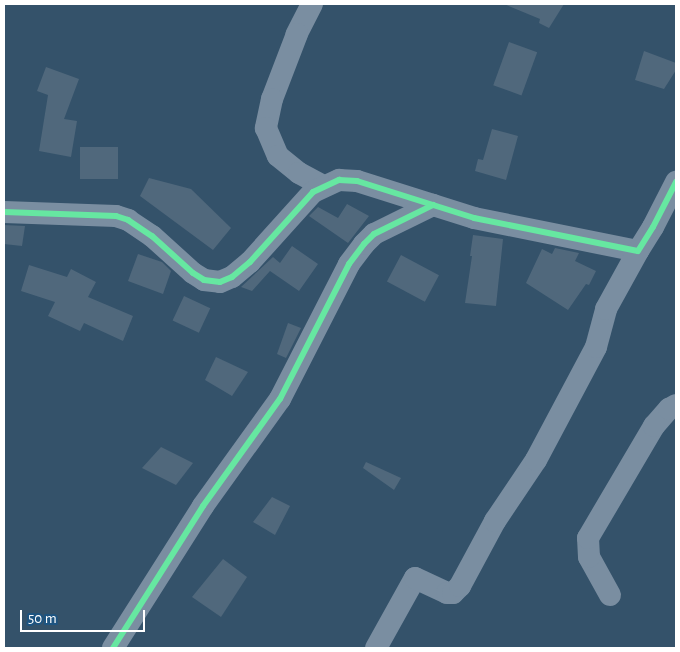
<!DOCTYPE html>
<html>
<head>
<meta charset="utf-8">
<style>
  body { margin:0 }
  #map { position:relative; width:680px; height:652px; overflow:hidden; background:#34526a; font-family:"Alegreya Sans",sans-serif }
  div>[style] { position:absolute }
  .building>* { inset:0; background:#50687c; transform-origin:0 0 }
  .minor>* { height:22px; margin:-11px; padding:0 11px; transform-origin:11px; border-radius:11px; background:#7a8ea1 }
  .cycleway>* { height:6px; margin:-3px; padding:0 3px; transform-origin:3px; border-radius:3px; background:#66e7a1 }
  span { translate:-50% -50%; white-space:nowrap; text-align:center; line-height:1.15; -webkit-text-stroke:4px #1d5481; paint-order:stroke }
  .frame { position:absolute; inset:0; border:5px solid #fff; pointer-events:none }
  .scale { position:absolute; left:20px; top:610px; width:125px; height:22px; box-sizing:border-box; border:2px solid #fff; border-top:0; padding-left:6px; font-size:15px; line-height:18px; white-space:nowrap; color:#fff; -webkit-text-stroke:4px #1d5481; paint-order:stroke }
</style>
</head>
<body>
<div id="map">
  <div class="building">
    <div style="clip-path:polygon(504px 4px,564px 4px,549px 28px,539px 23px,540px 19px)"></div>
    <div style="left:509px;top:42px;width:30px;height:46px;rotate:20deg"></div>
    <div style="clip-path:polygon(644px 51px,676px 63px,676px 70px,664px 89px,635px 80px)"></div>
    <div style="clip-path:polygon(46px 67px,79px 79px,64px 119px,77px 121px,71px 157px,39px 151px,48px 95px,37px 91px)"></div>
    <div style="clip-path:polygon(492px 129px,518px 136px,506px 180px,475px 171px,478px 159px,483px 160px)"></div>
    <div style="left:118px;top:147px;width:32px;height:38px;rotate:90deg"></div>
    <div style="clip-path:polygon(149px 178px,191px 189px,231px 228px,213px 250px,140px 196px)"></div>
    <div style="clip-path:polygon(347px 204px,369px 216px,348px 243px,309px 216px,318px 207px,338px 218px)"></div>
    <div style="clip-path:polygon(4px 225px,25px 226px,22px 246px,4px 244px)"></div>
    <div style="clip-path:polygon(473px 235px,503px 239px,496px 306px,465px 303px,472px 256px,470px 256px)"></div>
    <div style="clip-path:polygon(292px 246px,318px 264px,299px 291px,270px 271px,252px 291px,241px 287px,273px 257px,280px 263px)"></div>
    <div style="clip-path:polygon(555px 248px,579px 253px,575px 261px,596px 271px,589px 285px,586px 284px,568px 310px,526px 283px,542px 249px,552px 254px)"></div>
    <div style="clip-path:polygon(138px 254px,162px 262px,171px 271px,163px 294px,128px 281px)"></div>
    <div style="left:401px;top:255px;width:43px;height:30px;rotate:28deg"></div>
    <div style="clip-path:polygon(29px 265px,67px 277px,71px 269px,96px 282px,88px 297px,133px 316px,123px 341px,84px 323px,80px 331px,48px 316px,55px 302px,21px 291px)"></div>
    <div style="left:184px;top:296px;width:29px;height:27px;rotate:25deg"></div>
    <div style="clip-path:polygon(288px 323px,301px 328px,286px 358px,277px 354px)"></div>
    <div style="clip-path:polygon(216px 357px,248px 372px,232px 396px,205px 380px)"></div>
    <div style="clip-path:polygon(161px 447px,193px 463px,176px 485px,142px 468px)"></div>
    <div style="clip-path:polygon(366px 462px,401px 478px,394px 490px,363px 468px)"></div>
    <div style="clip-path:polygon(272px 497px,290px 506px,275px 535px,253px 522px)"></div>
    <div style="clip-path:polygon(223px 559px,247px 577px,221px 617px,192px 597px)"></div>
  </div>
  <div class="minor">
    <div style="left:312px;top:4px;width:34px;rotate:117deg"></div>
    <div style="left:297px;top:34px;width:70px;rotate:111deg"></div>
    <div style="left:272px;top:99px;width:30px;rotate:102deg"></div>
    <div style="left:266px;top:128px;width:30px;rotate:67deg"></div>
    <div style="left:278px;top:156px;width:27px;rotate:39deg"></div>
    <div style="left:299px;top:173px;width:27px;rotate:28deg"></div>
    <div style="left:4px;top:212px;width:112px;rotate:2deg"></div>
    <div style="left:116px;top:216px;width:13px;rotate:18deg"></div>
    <div style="left:128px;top:220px;width:29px;rotate:34deg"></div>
    <div style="left:152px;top:236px;width:55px;rotate:42.1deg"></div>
    <div style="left:193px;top:273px;width:13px;rotate:32deg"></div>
    <div style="left:204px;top:280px;width:16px;rotate:7deg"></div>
    <div style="left:220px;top:282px;width:13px;rotate:-23deg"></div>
    <div style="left:232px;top:277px;width:23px;rotate:-40deg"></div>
    <div style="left:250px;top:262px;width:94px;rotate:-48deg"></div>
    <div style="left:313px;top:192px;width:29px;rotate:-25deg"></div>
    <div style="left:339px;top:180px;width:18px;rotate:3deg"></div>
    <div style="left:357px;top:181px;width:123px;rotate:17.5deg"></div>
    <div style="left:474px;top:218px;width:167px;rotate:11.4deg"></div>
    <div style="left:638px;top:251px;width:28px;rotate:-58deg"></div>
    <div style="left:653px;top:227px;width:51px;rotate:-62.9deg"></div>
    <div style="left:610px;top:595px;width:43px;rotate:-118.9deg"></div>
    <div style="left:589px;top:557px;width:19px;rotate:-93deg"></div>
    <div style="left:588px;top:538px;width:130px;rotate:-59.5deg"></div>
    <div style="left:654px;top:426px;width:23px;rotate:-49deg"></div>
    <div style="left:669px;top:409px;width:8px;rotate:-30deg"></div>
    <div style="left:113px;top:648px;width:168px;rotate:-57.6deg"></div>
    <div style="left:203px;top:506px;width:132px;rotate:-54.3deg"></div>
    <div style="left:280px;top:399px;width:152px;rotate:-62.9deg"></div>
    <div style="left:349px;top:264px;width:25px;rotate:-53deg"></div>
    <div style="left:364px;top:244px;width:14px;rotate:-45deg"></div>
    <div style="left:374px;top:234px;width:66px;rotate:-26.2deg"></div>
    <div style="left:376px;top:648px;width:80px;rotate:-60.9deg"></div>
    <div style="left:415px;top:578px;width:35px;rotate:25deg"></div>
    <div style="left:447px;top:593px;width:6px"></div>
    <div style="left:453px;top:593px;width:10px;rotate:-45deg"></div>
    <div style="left:460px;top:586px;width:74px;rotate:-61.7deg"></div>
    <div style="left:495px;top:521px;width:73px;rotate:-56.1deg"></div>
    <div style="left:536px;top:460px;width:128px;rotate:-62deg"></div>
    <div style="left:596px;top:347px;width:39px;rotate:-75deg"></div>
    <div style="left:606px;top:309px;width:66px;rotate:-61.1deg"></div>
  </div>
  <div class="cycleway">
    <div style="left:4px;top:212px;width:112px;rotate:2deg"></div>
    <div style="left:116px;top:216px;width:13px;rotate:18deg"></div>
    <div style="left:128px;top:220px;width:29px;rotate:34deg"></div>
    <div style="left:152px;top:236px;width:55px;rotate:42.1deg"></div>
    <div style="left:193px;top:273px;width:13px;rotate:32deg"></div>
    <div style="left:204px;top:280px;width:16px;rotate:7deg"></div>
    <div style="left:220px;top:282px;width:13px;rotate:-23deg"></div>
    <div style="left:232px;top:277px;width:23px;rotate:-40deg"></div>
    <div style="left:250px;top:262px;width:94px;rotate:-48deg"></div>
    <div style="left:313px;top:192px;width:29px;rotate:-25deg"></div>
    <div style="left:339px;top:180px;width:18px;rotate:3deg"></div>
    <div style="left:357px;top:181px;width:123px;rotate:17.5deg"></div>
    <div style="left:474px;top:218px;width:167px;rotate:11.4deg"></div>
    <div style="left:638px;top:251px;width:28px;rotate:-58deg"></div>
    <div style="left:653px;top:227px;width:51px;rotate:-62.9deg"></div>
    <div style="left:113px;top:648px;width:168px;rotate:-57.6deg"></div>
    <div style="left:203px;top:506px;width:132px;rotate:-54.3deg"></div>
    <div style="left:280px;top:399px;width:152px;rotate:-62.9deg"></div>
    <div style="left:349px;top:264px;width:25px;rotate:-53deg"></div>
    <div style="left:364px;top:244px;width:14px;rotate:-45deg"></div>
    <div style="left:374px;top:234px;width:66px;rotate:-26.2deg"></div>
  </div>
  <div class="frame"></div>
  <div class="scale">50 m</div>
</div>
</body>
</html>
